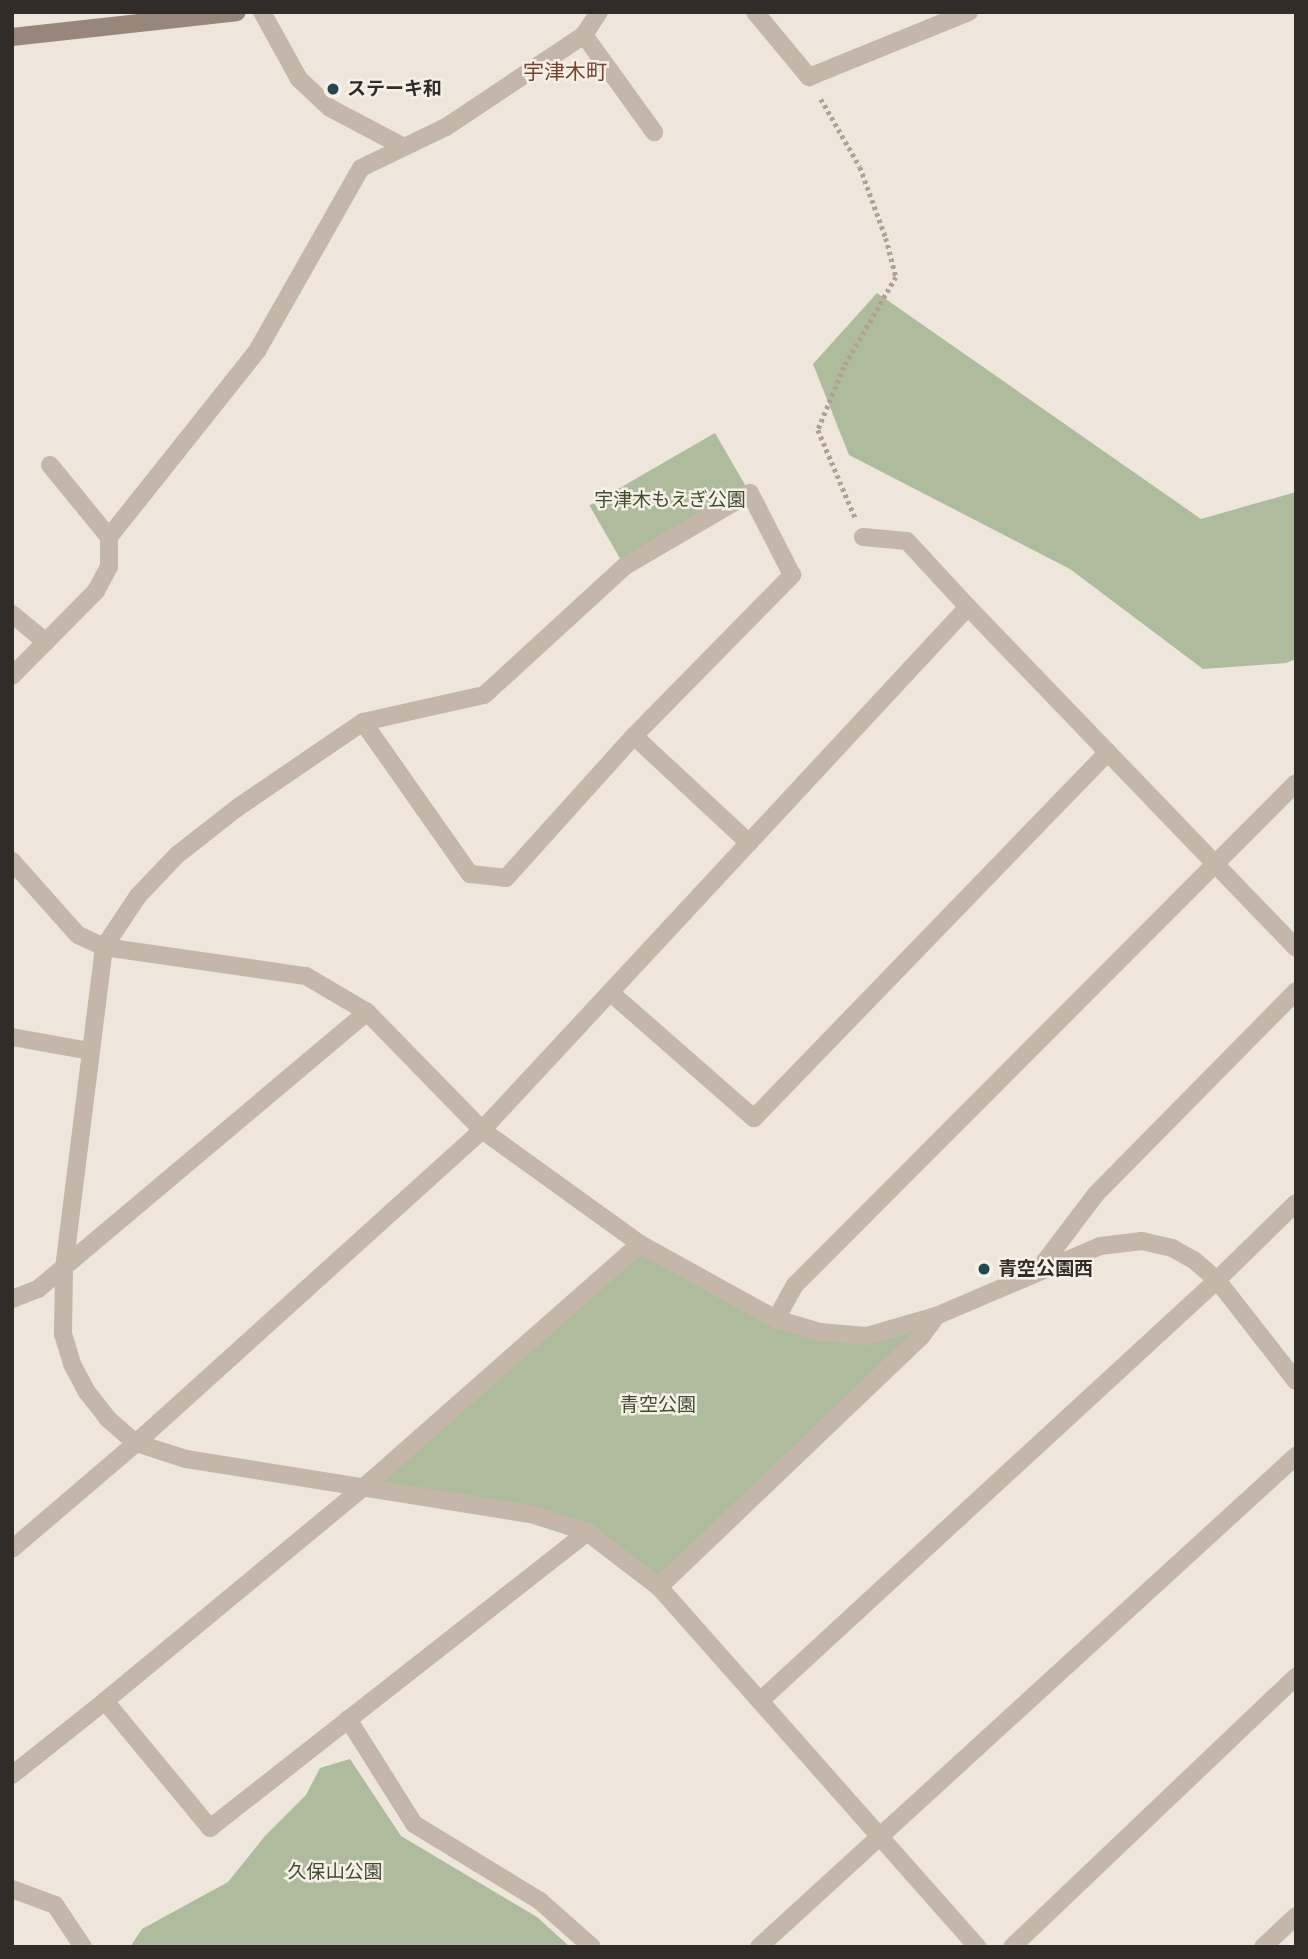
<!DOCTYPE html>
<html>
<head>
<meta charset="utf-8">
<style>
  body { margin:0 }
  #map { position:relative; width:1308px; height:1959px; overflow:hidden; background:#eee6db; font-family:"Noto Sans","Noto Sans JP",sans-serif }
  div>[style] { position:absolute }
  .green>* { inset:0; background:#afbb9d; transform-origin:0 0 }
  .path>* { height:4.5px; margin-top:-2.25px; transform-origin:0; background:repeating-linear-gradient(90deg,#b0a193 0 3.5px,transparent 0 7px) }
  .lane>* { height:18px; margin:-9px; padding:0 9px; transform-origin:9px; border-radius:9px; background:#c4b7a9 }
  .street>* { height:18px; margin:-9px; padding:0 9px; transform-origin:9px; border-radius:9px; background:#c4b7a9 }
  .secondary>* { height:18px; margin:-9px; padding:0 9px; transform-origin:9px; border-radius:9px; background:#97877b }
  .dots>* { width:19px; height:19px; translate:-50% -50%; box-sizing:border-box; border:4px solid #f6f0e7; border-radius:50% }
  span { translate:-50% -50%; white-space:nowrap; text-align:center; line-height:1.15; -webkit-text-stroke:5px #f6f0e7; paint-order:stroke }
  .poi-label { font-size:19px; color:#322c28; font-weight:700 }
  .left { translate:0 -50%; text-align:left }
  .park-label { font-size:19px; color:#404d2f }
  .neighbourhood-label { font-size:21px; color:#76432c }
  .frame { position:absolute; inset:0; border:14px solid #322c28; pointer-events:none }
</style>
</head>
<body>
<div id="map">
  <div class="green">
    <div style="clip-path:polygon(877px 293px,1201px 519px,1296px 492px,1296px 659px,1286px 663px,1203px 669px,1070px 569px,849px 455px,813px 364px)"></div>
    <div style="left:715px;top:433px;width:69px;height:145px;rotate:60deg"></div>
    <div style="clip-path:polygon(640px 1244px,776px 1319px,867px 1336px,936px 1316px,659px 1587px,587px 1532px,364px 1487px)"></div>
    <div style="clip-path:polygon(350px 1759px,401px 1836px,537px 1917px,570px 1947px,130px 1947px,142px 1929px,228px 1882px,265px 1836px,306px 1795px,320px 1768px)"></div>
  </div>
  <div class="path">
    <div style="left:821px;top:99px;width:78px;rotate:60.2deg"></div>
    <div style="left:860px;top:167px;width:76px;rotate:69.9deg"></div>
    <div style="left:886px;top:238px;width:40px;rotate:75.6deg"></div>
    <div style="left:896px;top:277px;width:104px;rotate:120deg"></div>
    <div style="left:844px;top:367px;width:68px;rotate:112.4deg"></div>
    <div style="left:818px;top:430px;width:95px;rotate:67deg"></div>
  </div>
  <div class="lane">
    <div style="left:262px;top:12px;width:77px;rotate:61.1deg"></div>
    <div style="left:299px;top:79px;width:42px;rotate:43.1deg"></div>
    <div style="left:330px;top:108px;width:81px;rotate:27.8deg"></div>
    <div style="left:755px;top:12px;width:85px;rotate:50.3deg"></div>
    <div style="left:809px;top:77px;width:173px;rotate:-22.1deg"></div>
    <div style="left:584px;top:35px;width:120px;rotate:54.2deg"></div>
    <div style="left:12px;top:614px;width:44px;rotate:39.5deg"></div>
  </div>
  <div class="street">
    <div style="left:50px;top:465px;width:93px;rotate:50.7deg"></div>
    <div style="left:863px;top:537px;width:44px;rotate:5.2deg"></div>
    <div style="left:907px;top:541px;width:90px;rotate:47.3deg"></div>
    <div style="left:12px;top:676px;width:120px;rotate:-45.3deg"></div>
    <div style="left:96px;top:591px;width:27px;rotate:-62deg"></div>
    <div style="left:109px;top:567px;width:30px;rotate:-90deg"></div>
    <div style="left:109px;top:537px;width:238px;rotate:-51.5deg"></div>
    <div style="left:257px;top:351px;width:210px;rotate:-60.4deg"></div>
    <div style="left:361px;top:168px;width:94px;rotate:-25.8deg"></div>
    <div style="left:446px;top:127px;width:166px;rotate:-33.7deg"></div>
    <div style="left:584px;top:35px;width:27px;rotate:-57deg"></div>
    <div style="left:363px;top:722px;width:186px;rotate:54.9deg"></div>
    <div style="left:470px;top:874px;width:36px;rotate:6deg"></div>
    <div style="left:506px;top:878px;width:191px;rotate:-48deg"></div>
    <div style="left:634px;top:736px;width:226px;rotate:-45.5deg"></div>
    <div style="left:792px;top:575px;width:92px;rotate:-117.1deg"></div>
    <div style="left:750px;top:493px;width:145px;rotate:149.7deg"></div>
    <div style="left:625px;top:566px;width:191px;rotate:137.5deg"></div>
    <div style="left:484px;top:695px;width:124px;rotate:167.4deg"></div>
    <div style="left:363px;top:722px;width:153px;rotate:145.7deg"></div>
    <div style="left:237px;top:808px;width:76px;rotate:141.9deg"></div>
    <div style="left:177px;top:855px;width:57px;rotate:133.6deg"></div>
    <div style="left:138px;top:896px;width:61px;rotate:123.7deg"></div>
    <div style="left:104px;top:947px;width:324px;rotate:97.1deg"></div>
    <div style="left:64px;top:1269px;width:65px;rotate:90.9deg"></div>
    <div style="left:63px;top:1334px;width:31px;rotate:73deg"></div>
    <div style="left:72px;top:1364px;width:32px;rotate:62deg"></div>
    <div style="left:87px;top:1392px;width:34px;rotate:52deg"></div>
    <div style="left:108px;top:1419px;width:37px;rotate:41deg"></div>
    <div style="left:136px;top:1443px;width:52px;rotate:17.7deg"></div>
    <div style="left:186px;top:1459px;width:349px;rotate:9.1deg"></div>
    <div style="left:531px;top:1514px;width:59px;rotate:17.8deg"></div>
    <div style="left:587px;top:1532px;width:91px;rotate:37.4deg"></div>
    <div style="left:659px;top:1587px;width:481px;rotate:48.5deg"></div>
    <div style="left:634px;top:736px;width:157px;rotate:42.9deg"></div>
    <div style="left:12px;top:861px;width:99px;rotate:48.3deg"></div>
    <div style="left:78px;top:935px;width:29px;rotate:25deg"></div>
    <div style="left:104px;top:947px;width:204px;rotate:8.2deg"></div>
    <div style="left:306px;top:976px;width:71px;rotate:30.5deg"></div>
    <div style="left:367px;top:1012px;width:165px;rotate:45.7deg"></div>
    <div style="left:482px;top:1130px;width:195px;rotate:35.8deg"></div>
    <div style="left:640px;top:1244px;width:155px;rotate:28.9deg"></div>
    <div style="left:776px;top:1319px;width:46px;rotate:16.5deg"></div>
    <div style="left:820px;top:1332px;width:47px;rotate:4.9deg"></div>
    <div style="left:867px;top:1336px;width:72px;rotate:-16.2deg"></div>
    <div style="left:936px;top:1316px;width:178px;rotate:-23.1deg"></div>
    <div style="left:1100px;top:1246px;width:42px;rotate:-6.8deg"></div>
    <div style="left:1142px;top:1241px;width:31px;rotate:13deg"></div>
    <div style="left:1172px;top:1248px;width:26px;rotate:29deg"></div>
    <div style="left:1195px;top:1261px;width:29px;rotate:41deg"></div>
    <div style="left:1217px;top:1280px;width:128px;rotate:52deg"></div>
    <div style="left:611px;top:993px;width:190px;rotate:41.2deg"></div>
    <div style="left:754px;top:1118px;width:509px;rotate:-45.95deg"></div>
    <div style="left:12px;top:1037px;width:79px;rotate:10.2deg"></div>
    <div style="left:1040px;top:1268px;width:93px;rotate:-52.9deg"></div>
    <div style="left:1096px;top:1194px;width:285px;rotate:-45.4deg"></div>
    <div style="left:12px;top:1299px;width:28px;rotate:-21deg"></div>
    <div style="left:38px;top:1289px;width:430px;rotate:-40.1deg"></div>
    <div style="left:776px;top:1319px;width:39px;rotate:-61deg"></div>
    <div style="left:795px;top:1285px;width:709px;rotate:-45.06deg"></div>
    <div style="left:12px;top:1549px;width:163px;rotate:-40.5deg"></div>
    <div style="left:136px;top:1443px;width:467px;rotate:-42.1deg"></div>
    <div style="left:482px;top:1130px;width:714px;rotate:-47.1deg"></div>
    <div style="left:968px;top:607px;width:473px;rotate:46.1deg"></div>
    <div style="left:659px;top:1587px;width:362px;rotate:-43.7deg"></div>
    <div style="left:921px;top:1337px;width:26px;rotate:-54deg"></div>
    <div style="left:105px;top:1701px;width:336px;rotate:-39.6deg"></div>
    <div style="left:364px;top:1487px;width:368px;rotate:-41.4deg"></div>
    <div style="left:760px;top:1701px;width:621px;rotate:-42.65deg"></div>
    <div style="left:1217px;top:1280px;width:110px;rotate:-44.3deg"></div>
    <div style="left:348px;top:1719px;width:124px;rotate:57.8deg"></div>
    <div style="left:414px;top:1824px;width:148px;rotate:31.4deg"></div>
    <div style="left:540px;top:1901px;width:69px;rotate:41.5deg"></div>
    <div style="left:12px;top:1775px;width:119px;rotate:-38.5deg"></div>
    <div style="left:105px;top:1701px;width:165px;rotate:50.4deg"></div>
    <div style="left:210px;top:1828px;width:479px;rotate:-38.1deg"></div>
    <div style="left:12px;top:1889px;width:46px;rotate:20.4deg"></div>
    <div style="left:55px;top:1905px;width:50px;rotate:56.3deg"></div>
    <div style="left:759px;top:1947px;width:728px;rotate:-42.44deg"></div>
    <div style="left:1012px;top:1947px;width:392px;rotate:-43.6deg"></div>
    <div style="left:1263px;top:1947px;width:45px;rotate:-43.2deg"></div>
  </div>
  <div class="secondary">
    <div style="left:12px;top:37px;width:226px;rotate:-6.3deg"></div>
  </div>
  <div class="dots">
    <div style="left:333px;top:89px;background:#23484e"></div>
    <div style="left:984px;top:1269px;background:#23484e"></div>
  </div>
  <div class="poi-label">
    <span class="left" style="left:347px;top:89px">ステーキ和</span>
    <span class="left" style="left:998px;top:1269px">青空公園西</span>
  </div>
  <div class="park-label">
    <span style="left:670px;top:500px">宇津木もえぎ公園</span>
    <span style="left:658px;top:1405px">青空公園</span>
    <span style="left:335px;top:1872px">久保山公園</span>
  </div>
  <div class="neighbourhood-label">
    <span style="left:565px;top:71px">宇津木町</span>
  </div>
  <div class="frame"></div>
</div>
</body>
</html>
